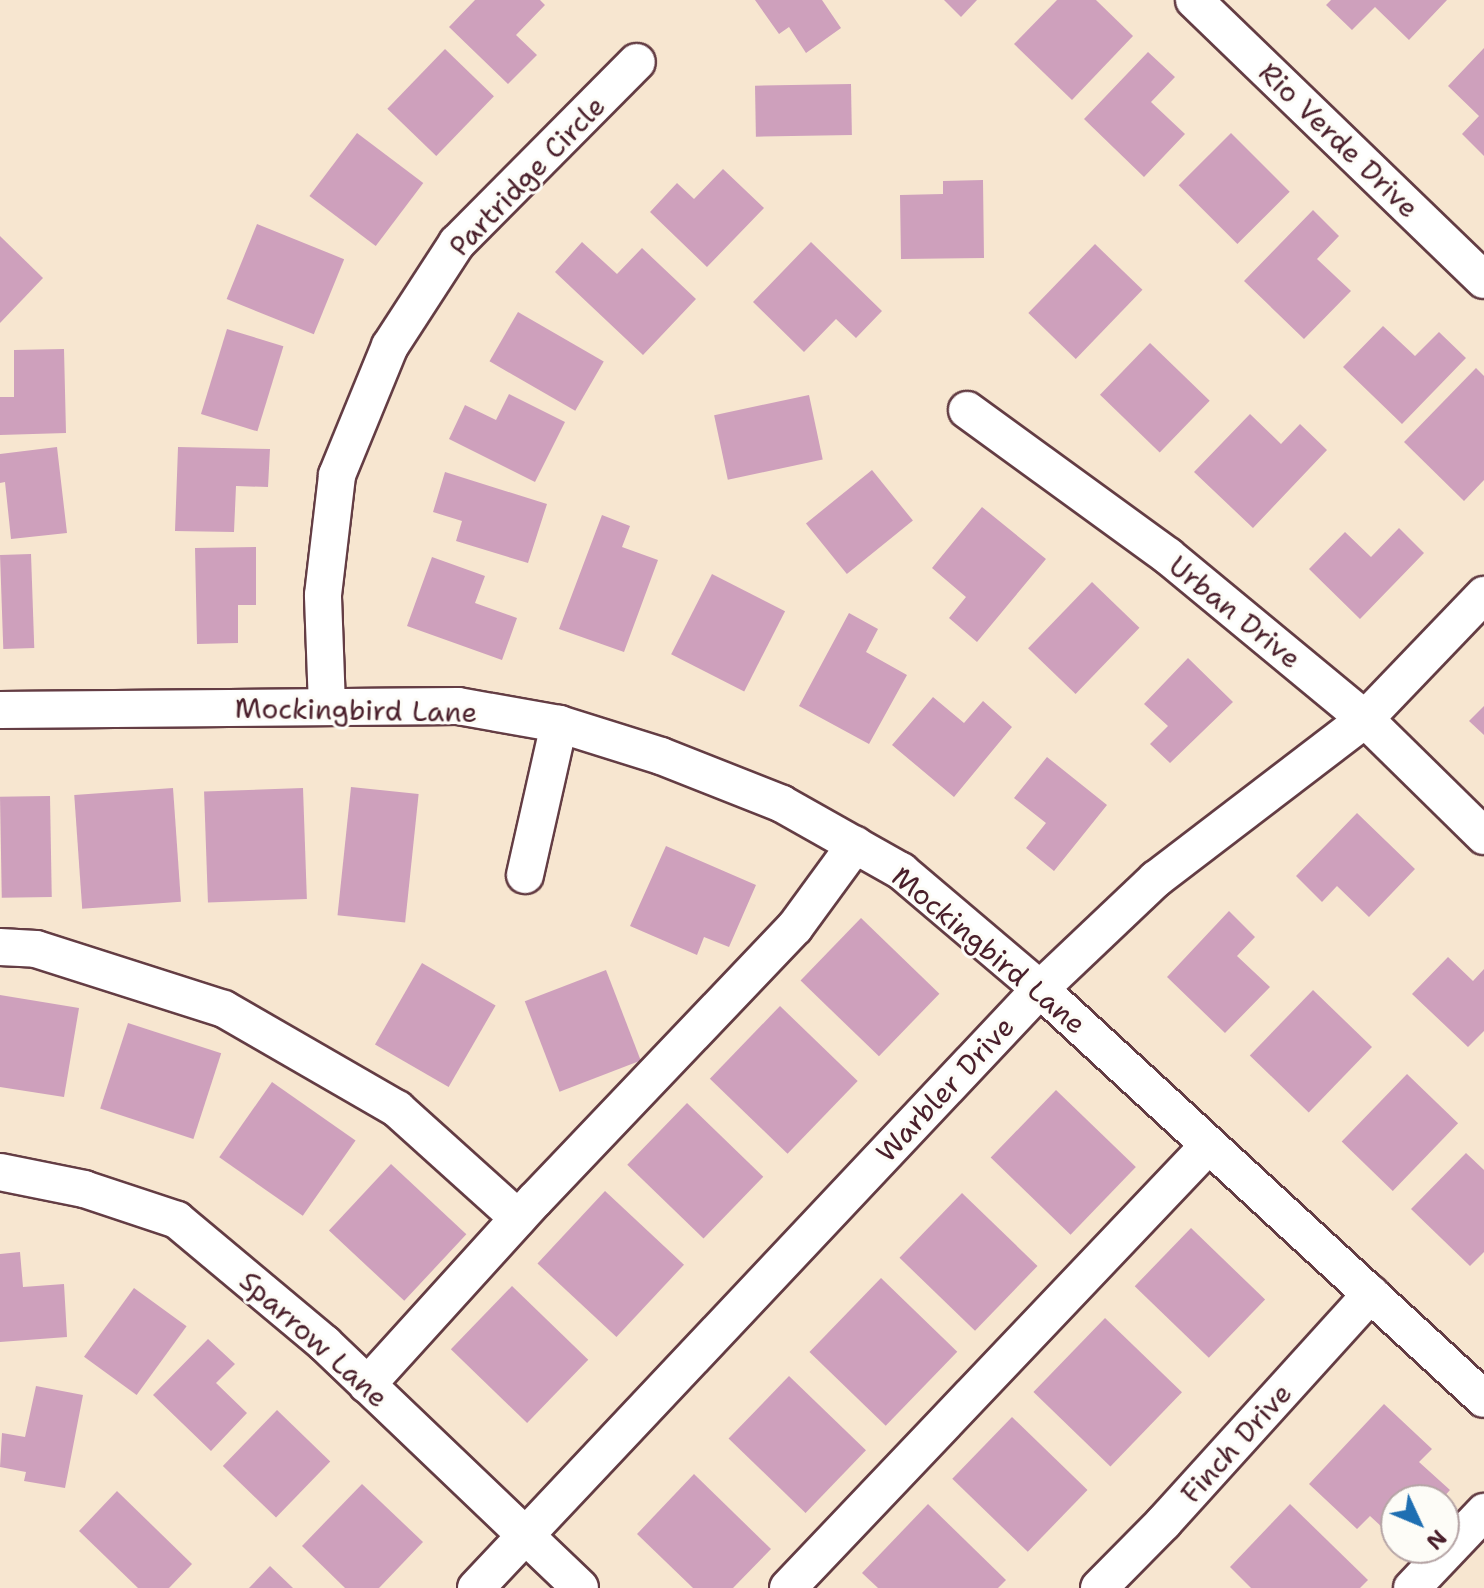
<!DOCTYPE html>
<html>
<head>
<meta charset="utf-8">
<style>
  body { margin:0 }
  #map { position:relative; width:1484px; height:1588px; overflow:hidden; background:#f7e6d0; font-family:"Shantell Sans",sans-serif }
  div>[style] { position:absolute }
  .building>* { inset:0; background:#cea0bc; transform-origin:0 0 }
  .roads { filter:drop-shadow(2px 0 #643d44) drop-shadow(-2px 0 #643d44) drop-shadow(0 2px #643d44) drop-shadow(0 -2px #643d44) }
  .minor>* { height:36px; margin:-18px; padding:0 18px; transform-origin:18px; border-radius:18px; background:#fff }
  span { translate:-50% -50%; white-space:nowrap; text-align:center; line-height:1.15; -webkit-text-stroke:6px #fdfcf7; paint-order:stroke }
  .street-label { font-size:28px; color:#4a1f2b }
  .north { position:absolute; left:1380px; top:1484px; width:80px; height:80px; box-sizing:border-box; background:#fdfcf7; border:2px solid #b5a4a5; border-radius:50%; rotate:134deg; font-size:22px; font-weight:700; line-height:32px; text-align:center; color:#4a1f2b }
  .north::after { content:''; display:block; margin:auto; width:28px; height:36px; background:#1f6fb2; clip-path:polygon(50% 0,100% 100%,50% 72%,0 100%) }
</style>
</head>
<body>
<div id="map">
  <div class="building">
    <div style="clip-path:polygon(475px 0,540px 0,545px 5px,516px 35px,537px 55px,508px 84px,449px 27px)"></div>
    <div style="clip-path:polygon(755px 0,822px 0,841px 28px,806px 53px,789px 27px,779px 34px)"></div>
    <div style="clip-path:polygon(944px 0,977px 0,961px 17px)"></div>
    <div style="clip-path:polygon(1057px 0,1096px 0,1133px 36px,1072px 100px,1014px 44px)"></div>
    <div style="clip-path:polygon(1331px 0,1447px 0,1409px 40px,1375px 7px,1352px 30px,1326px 5px)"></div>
    <div style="clip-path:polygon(1484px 48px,1484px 156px,1462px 134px,1479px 116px,1448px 86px)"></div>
    <div style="left:445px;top:49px;width:68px;height:83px;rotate:44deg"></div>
    <div style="clip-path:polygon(1148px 52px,1175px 77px,1151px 102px,1185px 134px,1144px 177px,1084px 119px)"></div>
    <div style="left:851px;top:84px;width:51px;height:96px;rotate:89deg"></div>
    <div style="left:357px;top:133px;width:83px;height:79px;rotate:37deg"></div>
    <div style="left:1231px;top:133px;width:83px;height:74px;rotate:45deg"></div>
    <div style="clip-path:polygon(723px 169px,764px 208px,707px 267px,650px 212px,677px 183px,694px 199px)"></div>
    <div style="clip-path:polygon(983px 180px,984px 258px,901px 259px,900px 195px,943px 194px,943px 181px)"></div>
    <div style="clip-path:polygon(1313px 210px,1339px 236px,1317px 259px,1351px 291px,1304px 339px,1244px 281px)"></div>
    <div style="left:257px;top:224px;width:94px;height:81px;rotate:22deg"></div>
    <div style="clip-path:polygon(0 236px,43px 278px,0 323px)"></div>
    <div style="clip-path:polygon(582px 242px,617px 274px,642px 248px,696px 299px,643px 355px,555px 272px)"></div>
    <div style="clip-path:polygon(811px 242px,882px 311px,856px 338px,836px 319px,804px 352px,753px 302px)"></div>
    <div style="left:1095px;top:244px;width:66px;height:96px;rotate:44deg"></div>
    <div style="left:518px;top:312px;width:99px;height:57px;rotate:30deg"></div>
    <div style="clip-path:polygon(1383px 326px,1415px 356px,1439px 332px,1466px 358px,1402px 424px,1343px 367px)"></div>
    <div style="left:227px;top:329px;width:59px;height:89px;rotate:17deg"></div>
    <div style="left:1150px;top:343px;width:83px;height:72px;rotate:44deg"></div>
    <div style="clip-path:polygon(64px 349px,66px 433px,0 435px,0 397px,14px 397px,14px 350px)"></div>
    <div style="clip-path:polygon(1476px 368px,1484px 376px,1484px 480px,1464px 501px,1404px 442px)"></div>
    <div style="clip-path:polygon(509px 394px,565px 422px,535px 482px,449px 439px,465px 405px,496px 420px)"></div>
    <div style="left:809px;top:395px;width:66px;height:97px;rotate:78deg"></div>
    <div style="clip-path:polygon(1250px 414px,1281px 444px,1300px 424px,1327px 450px,1253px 528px,1194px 472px)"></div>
    <div style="clip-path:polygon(57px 447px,67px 533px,11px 539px,5px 482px,0 483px,0 454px)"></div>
    <div style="clip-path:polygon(178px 447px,270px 449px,268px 487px,236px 486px,234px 532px,175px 531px)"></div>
    <div style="left:872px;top:470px;width:65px;height:85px;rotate:51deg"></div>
    <div style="clip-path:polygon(445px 472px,547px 504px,528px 563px,456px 541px,462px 521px,433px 512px)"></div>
    <div style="clip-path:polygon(982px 507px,1046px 559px,977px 642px,949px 618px,966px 597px,932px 568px)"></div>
    <div style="clip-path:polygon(602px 515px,630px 526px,622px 547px,658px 560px,624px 652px,559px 629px)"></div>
    <div style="clip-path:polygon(1399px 528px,1424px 553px,1360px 619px,1309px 569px,1345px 532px,1371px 557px)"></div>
    <div style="clip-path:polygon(256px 547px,256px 605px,238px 605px,238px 643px,197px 644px,195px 548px)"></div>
    <div style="left:31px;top:554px;width:94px;height:31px;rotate:88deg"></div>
    <div style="clip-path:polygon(432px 557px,485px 576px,475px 603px,517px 618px,502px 660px,407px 626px)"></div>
    <div style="left:712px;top:574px;width:82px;height:90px;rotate:27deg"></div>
    <div style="left:1092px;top:582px;width:66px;height:92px;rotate:44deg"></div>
    <div style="clip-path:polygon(849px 613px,878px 629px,866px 652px,907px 675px,869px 744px,799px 706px)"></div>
    <div style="clip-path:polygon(1188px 658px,1233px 702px,1170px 763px,1150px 744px,1168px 726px,1144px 704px)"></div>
    <div style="clip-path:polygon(933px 697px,964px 723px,983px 701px,1012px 727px,954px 797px,892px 745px)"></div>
    <div style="clip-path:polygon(1484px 706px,1484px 735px,1469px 721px)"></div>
    <div style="clip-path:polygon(1047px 757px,1107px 805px,1054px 871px,1026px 848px,1046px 823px,1014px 798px)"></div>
    <div style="left:351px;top:787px;width:68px;height:129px;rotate:6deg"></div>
    <div style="left:173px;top:788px;width:114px;height:99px;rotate:86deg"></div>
    <div style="left:303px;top:788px;width:111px;height:99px;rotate:88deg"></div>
    <div style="left:50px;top:796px;width:101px;height:50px;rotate:89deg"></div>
    <div style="clip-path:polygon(1357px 813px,1415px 869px,1369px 917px,1337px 886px,1322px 902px,1296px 876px)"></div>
    <div style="clip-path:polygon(666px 846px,756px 885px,729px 947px,704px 937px,697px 955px,630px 926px)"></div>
    <div style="clip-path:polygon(1229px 911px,1255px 937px,1237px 956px,1270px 987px,1225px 1033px,1167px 977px)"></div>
    <div style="left:861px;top:918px;width:109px;height:87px;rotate:44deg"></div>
    <div style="clip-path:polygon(1448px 957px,1473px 981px,1484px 969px,1484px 1031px,1468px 1047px,1412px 994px)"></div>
    <div style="left:422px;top:963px;width:85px;height:94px;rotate:30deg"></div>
    <div style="left:606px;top:970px;width:97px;height:87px;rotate:69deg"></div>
    <div style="left:1313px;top:990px;width:82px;height:91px;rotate:44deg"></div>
    <div style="clip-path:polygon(0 995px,79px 1008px,64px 1097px,0 1087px)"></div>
    <div style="left:780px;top:1006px;width:108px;height:101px;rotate:44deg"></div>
    <div style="left:128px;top:1023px;width:98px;height:90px;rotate:18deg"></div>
    <div style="left:1407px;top:1074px;width:71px;height:94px;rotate:44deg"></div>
    <div style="left:272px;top:1082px;width:102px;height:92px;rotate:35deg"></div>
    <div style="left:1056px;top:1090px;width:111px;height:94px;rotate:44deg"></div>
    <div style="left:687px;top:1103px;width:106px;height:86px;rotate:44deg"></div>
    <div style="clip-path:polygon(1466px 1153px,1484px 1170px,1484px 1252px,1470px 1266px,1411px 1209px)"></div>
    <div style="left:391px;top:1164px;width:103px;height:91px;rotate:43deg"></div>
    <div style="left:605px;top:1191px;width:108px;height:99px;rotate:43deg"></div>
    <div style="left:962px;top:1193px;width:105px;height:90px;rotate:44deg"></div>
    <div style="left:1191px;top:1228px;width:103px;height:81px;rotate:44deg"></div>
    <div style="clip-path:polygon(20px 1252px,23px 1287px,64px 1284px,67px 1337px,0 1342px,0 1254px)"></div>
    <div style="left:881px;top:1278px;width:106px;height:103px;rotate:44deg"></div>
    <div style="left:512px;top:1286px;width:106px;height:88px;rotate:44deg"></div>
    <div style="left:134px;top:1288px;width:65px;height:85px;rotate:36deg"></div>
    <div style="left:1105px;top:1318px;width:107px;height:103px;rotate:44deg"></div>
    <div style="clip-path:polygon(208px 1339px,235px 1364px,216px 1383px,247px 1413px,211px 1451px,153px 1395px)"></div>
    <div style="left:789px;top:1376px;width:107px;height:87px;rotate:44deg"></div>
    <div style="clip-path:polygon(36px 1386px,83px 1395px,65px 1488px,24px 1481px,26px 1472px,0 1467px,2px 1433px,25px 1437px)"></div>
    <div style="clip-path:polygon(1384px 1404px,1432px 1449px,1419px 1462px,1450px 1490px,1441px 1500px,1396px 1500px,1396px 1540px,1370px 1516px,1357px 1529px,1309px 1484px)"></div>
    <div style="left:277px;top:1410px;width:74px;height:78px;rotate:44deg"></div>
    <div style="left:1012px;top:1417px;width:105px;height:86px;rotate:44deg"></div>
    <div style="clip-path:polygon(694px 1474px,771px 1549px,733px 1588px,693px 1588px,637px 1534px)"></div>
    <div style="clip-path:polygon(362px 1484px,423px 1542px,379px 1588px,345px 1588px,302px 1546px)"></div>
    <div style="clip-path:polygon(117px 1491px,192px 1564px,169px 1588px,138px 1588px,79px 1531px)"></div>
    <div style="clip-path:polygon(928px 1504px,1006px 1580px,998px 1588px,878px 1588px,862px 1573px)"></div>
    <div style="clip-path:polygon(1290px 1504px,1368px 1580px,1360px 1588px,1251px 1588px,1230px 1567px)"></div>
    <div style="clip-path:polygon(270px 1566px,293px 1588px,249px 1588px)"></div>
  </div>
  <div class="roads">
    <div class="minor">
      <div style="left:1194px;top:0;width:403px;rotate:44deg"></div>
      <div style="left:967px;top:410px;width:248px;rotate:36deg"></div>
      <div style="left:1168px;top:556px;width:256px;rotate:39.6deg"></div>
      <div style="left:1365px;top:719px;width:167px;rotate:44.5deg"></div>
      <div style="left:327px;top:706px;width:111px;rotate:-92.1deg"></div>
      <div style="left:323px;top:595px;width:121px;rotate:-83.3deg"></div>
      <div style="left:337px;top:475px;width:139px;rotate:-67.7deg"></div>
      <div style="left:390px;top:346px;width:123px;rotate:-57deg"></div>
      <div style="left:457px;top:243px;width:255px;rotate:-45.2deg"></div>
      <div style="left:0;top:710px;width:458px;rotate:-0.5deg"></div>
      <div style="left:458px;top:706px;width:103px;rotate:10.1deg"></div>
      <div style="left:559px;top:724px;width:107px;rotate:17.4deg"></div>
      <div style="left:661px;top:756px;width:130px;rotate:21.6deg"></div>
      <div style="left:782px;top:804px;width:137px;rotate:29.4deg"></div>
      <div style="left:901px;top:871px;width:182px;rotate:40.3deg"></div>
      <div style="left:1040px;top:989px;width:604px;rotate:42.72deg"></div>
      <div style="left:525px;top:875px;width:155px;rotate:-77.3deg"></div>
      <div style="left:0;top:947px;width:36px;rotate:3deg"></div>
      <div style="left:36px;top:949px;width:197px;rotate:17.7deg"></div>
      <div style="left:224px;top:1009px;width:200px;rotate:30deg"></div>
      <div style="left:397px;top:1109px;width:163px;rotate:42deg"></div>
      <div style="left:0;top:1172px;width:86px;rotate:11.4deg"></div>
      <div style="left:84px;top:1189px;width:98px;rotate:18.4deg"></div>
      <div style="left:177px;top:1220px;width:192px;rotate:39.9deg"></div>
      <div style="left:324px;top:1343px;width:354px;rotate:43.7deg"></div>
      <div style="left:367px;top:1385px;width:250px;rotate:-47.8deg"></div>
      <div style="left:535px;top:1200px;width:377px;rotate:-46.4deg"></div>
      <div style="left:795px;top:927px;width:102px;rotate:-53.8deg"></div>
      <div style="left:476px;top:1588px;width:823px;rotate:-46.72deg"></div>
      <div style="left:1040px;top:989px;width:160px;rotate:-43.5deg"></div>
      <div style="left:1156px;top:879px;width:263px;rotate:-37.4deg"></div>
      <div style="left:1365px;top:719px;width:172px;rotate:-46.2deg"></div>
      <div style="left:788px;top:1588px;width:611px;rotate:-46.46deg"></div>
      <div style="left:1099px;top:1588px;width:93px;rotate:-45.4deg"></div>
      <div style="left:1164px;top:1522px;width:308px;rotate:-47.8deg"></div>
      <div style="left:1412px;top:1588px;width:105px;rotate:-46.5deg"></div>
    </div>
  </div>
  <div class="street-label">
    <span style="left:1339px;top:140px;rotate:44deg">Rio Verde Drive</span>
    <span style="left:527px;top:176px;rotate:-46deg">Partridge Circle</span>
    <span style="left:1235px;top:612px;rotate:39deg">Urban Drive</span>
    <span style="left:356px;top:710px;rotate:1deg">Mockingbird Lane</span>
    <span style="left:989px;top:950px;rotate:40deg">Mockingbird Lane</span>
    <span style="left:945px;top:1089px;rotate:-47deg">Warbler Drive</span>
    <span style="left:314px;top:1339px;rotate:42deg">Sparrow Lane</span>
    <span style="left:1236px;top:1443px;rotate:-48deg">Finch Drive</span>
  </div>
  <div class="north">N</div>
</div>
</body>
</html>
